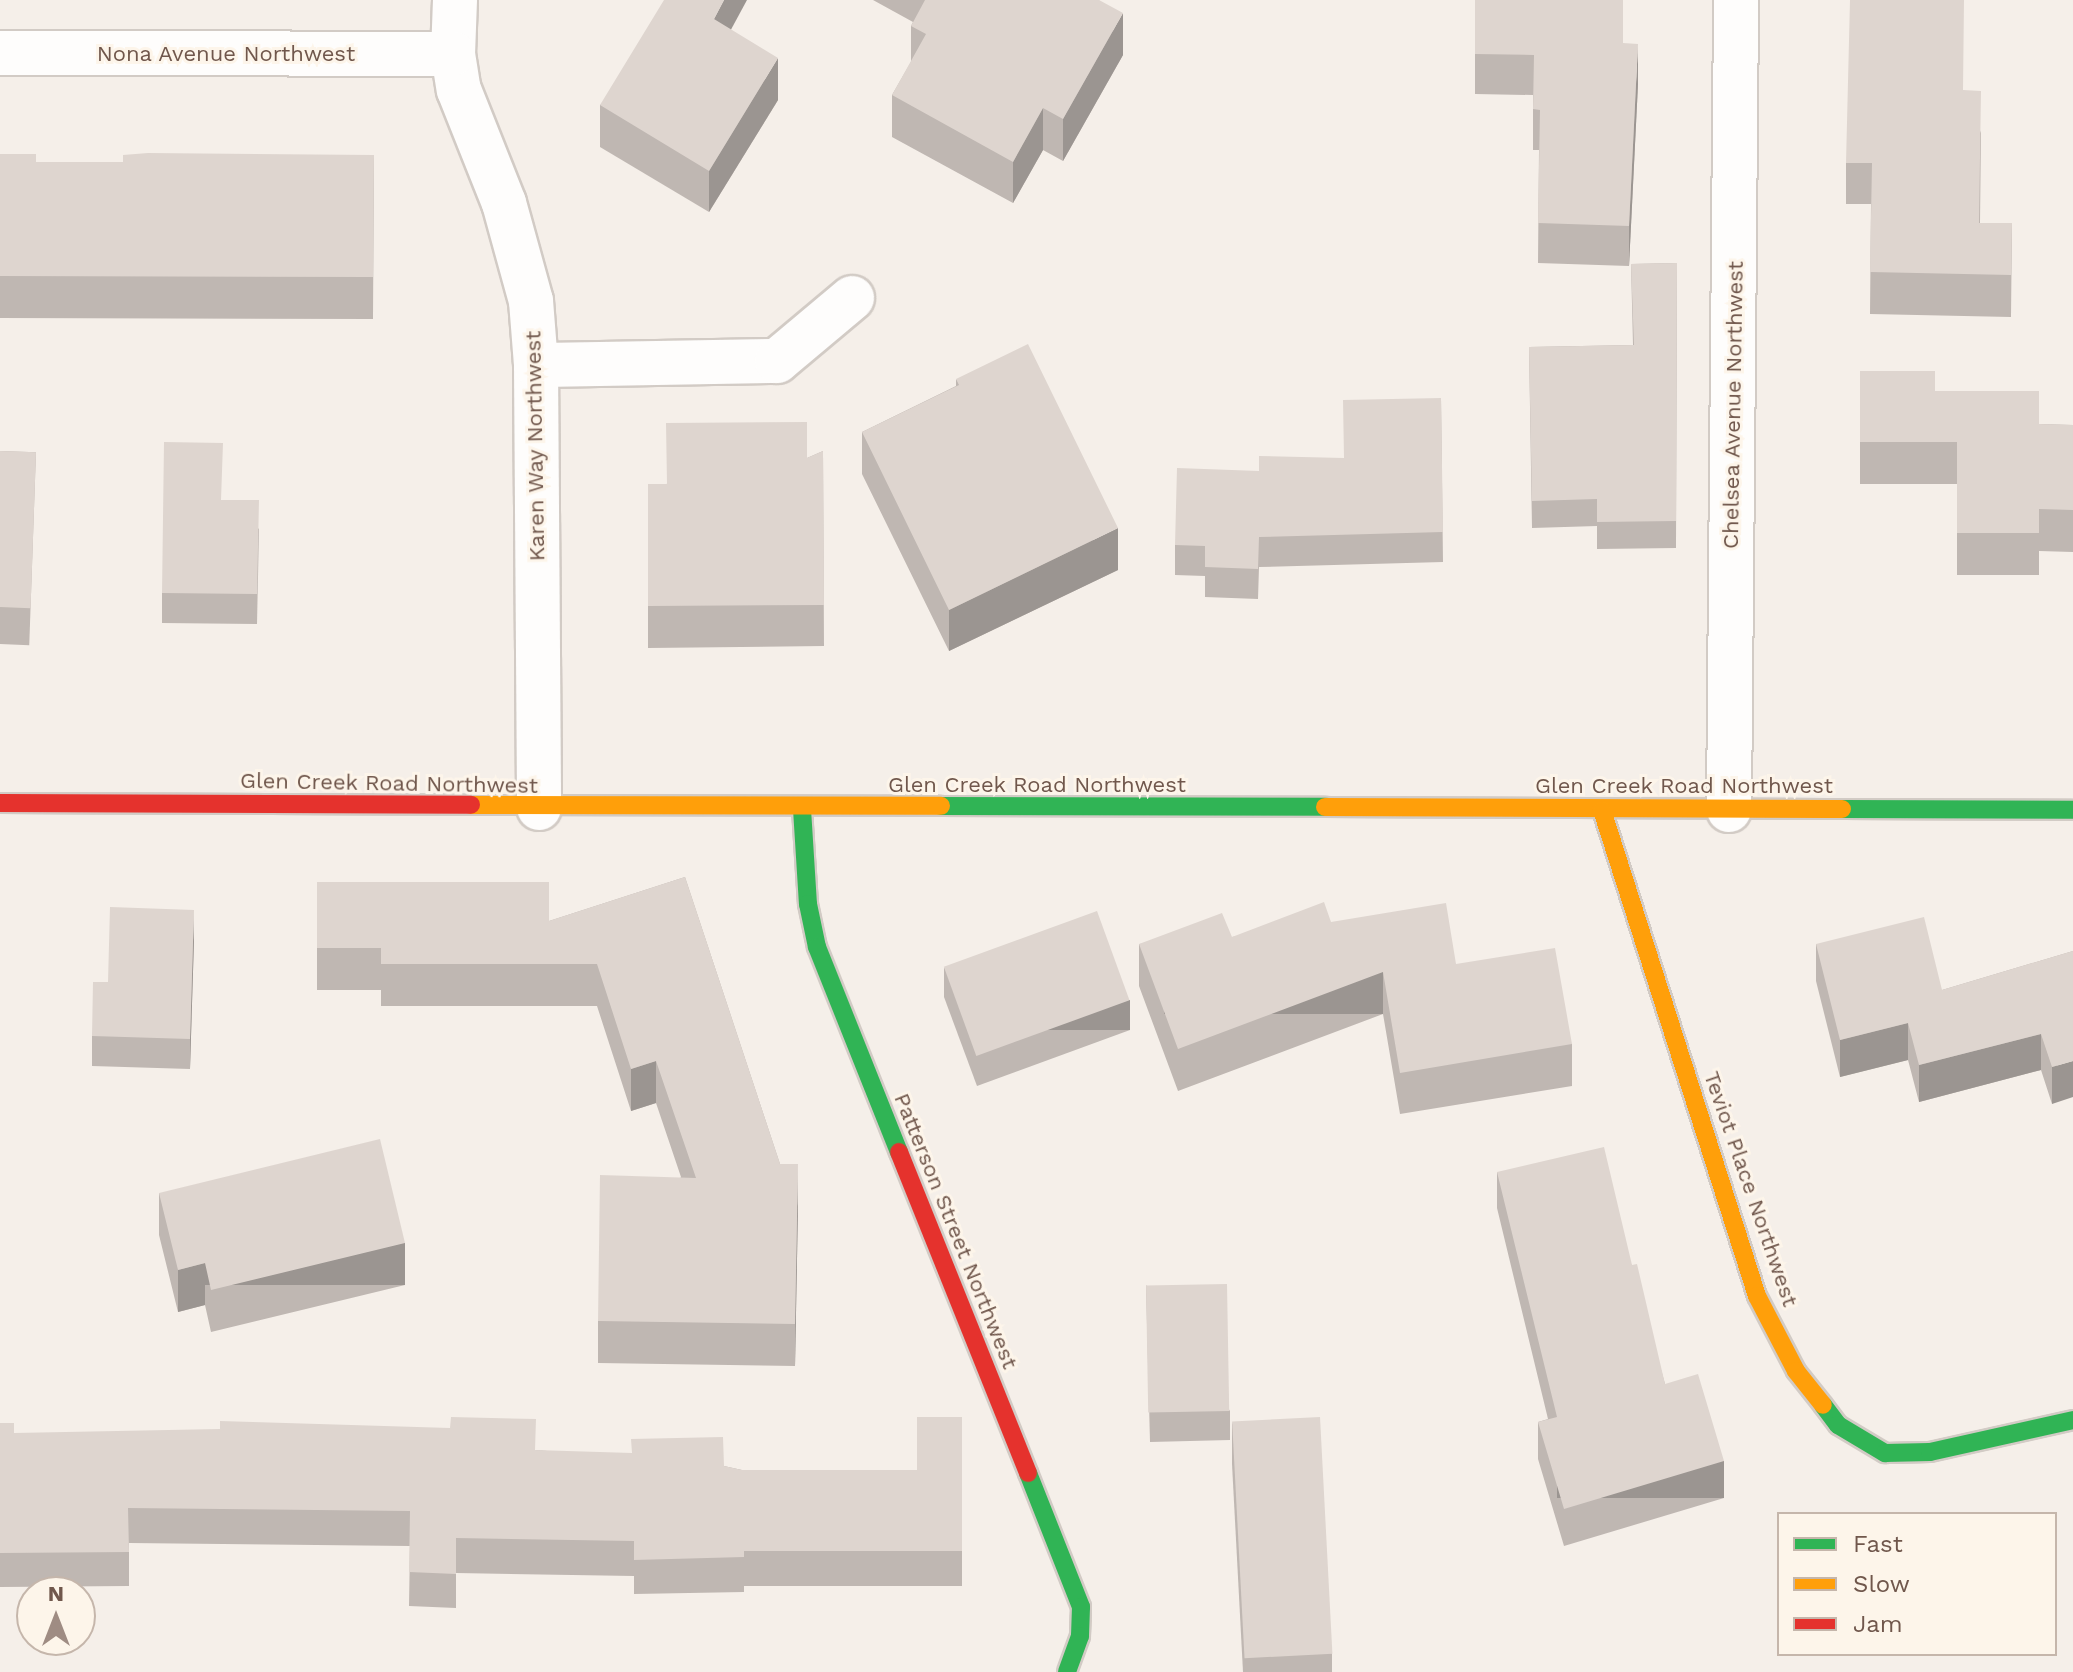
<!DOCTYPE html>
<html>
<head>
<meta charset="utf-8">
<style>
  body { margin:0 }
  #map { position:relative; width:2073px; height:1672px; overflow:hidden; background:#f5efe9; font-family:"Work Sans",sans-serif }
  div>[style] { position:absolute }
  .roads { filter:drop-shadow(2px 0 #d2cbc5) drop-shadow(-2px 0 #d2cbc5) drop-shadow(0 2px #d2cbc5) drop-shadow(0 -2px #d2cbc5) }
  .street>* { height:44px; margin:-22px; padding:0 22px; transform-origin:22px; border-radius:22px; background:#fefdfc }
  .fast>* { height:18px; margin:-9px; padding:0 9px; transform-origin:9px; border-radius:9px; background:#30b455 }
  .slow>* { height:18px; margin:-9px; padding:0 9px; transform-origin:9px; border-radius:9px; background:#ff9f0a }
  .jam>* { height:18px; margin:-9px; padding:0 9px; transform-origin:9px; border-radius:9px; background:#e5322d }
  .wall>* { inset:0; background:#bfb7b2; transform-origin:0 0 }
  .shaded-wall>* { inset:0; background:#9b9591; transform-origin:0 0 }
  .building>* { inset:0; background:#ded5cf; transform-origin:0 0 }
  span { translate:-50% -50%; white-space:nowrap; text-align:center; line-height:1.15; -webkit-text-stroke:6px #fdf5ea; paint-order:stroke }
  .street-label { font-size:22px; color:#70574c }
  .legend { position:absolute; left:1777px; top:1512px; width:280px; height:144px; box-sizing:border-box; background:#fdf5ea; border:2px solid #c5b6ab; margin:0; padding:10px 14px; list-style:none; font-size:24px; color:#70574c }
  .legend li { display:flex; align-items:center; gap:16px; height:40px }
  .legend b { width:40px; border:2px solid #c5b6ab }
  .north { position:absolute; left:16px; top:1576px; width:80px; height:80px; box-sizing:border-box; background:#fdf5ea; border:2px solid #c5b6ab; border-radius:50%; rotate:0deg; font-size:22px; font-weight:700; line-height:32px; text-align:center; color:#70574c }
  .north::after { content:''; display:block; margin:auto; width:28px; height:36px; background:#9f8c83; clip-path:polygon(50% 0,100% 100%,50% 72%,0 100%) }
</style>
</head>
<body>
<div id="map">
  <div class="roads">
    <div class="street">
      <div style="left:455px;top:0;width:54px;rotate:92.1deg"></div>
      <div style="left:453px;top:54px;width:36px;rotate:81deg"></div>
      <div style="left:459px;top:90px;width:122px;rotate:68.3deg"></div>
      <div style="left:504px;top:203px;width:102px;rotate:74.6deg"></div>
      <div style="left:531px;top:301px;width:64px;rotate:85.5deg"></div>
      <div style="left:536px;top:365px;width:443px;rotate:89.6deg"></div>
      <div style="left:0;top:53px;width:453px;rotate:0.1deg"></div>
      <div style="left:536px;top:365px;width:241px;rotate:-1deg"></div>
      <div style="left:777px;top:361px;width:98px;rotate:-40deg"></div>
      <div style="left:1729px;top:810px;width:810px;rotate:-89.5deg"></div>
    </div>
    <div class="fast">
      <div style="left:941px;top:806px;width:384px;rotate:0.1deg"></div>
      <div style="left:802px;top:809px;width:95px;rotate:86.4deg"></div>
      <div style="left:808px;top:904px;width:44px;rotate:78.2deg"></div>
      <div style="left:817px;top:947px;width:221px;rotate:68.2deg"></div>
      <div style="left:1842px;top:809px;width:231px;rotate:0.2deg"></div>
      <div style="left:1823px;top:1405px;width:25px;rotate:53deg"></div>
      <div style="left:1838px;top:1425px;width:55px;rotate:30.8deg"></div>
      <div style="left:1885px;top:1453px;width:45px;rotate:-1.3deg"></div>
      <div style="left:1930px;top:1452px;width:147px;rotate:-12.6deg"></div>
      <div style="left:1028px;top:1473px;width:144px;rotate:68.4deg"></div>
      <div style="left:1081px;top:1607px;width:29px;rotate:92deg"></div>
      <div style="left:1080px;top:1636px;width:38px;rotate:110deg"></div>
    </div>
    <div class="slow">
      <div style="left:471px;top:805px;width:470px;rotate:0.1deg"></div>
      <div style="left:1325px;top:807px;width:517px;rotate:0.22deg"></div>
      <div style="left:1602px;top:810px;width:510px;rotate:72.31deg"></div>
      <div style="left:1757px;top:1296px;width:85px;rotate:62.5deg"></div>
      <div style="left:1796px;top:1371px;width:43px;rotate:51.5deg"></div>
    </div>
    <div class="jam">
      <div style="left:0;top:803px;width:471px;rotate:0.2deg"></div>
      <div style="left:899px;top:1152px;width:346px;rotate:68.1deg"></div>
    </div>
  </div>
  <div class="wall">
    <div style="clip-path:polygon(873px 0,1099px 0,1123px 55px,1063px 161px,1043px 150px,1013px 203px,892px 137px,892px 95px,911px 62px,911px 26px,913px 22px)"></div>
    <div style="clip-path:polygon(1475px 0,1623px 43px,1638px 84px,1629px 266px,1538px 263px,1539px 150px,1533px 150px,1533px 95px,1475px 94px)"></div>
    <div style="clip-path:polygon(731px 30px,778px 100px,709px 212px,600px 147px,600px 105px)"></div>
    <div style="clip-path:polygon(1964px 90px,1981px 133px,1980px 223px,2012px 223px,2011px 317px,1870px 314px,1871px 204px,1846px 204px,1846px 163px)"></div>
    <div style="clip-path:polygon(0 154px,36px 162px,123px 162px,374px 155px,373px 319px,0 318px)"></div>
    <div style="clip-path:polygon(1677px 263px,1676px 548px,1597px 549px,1597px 526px,1532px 528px,1529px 347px,1633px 345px,1631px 264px)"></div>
    <div style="clip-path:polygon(1860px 371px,1935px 391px,2039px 424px,2073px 425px,2073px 552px,2039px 551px,2039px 575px,1957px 575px,1957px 484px,1860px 484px)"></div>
    <div style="clip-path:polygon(956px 379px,1118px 570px,949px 651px,862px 474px,862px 432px,956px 386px)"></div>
    <div style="clip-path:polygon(1441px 398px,1443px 562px,1259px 567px,1258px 599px,1205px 597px,1205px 576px,1175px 575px,1175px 545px,1259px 471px,1344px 458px)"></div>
    <div style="left:0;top:451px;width:36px;height:193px;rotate:2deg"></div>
    <div style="clip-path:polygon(823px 451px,824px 646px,648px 648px,648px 484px,666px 484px,807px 458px)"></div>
    <div style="clip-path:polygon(222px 500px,259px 529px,257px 624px,162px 623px,162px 593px)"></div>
    <div style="clip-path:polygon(685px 877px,780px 1164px,798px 1206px,795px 1366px,598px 1363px,598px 1321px,681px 1177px,656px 1103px,631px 1111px,597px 1006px,381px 1006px,381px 990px,317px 990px,317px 882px,549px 921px)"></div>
    <div style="clip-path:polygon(1331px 922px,1456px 964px,1572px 1044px,1572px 1086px,1400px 1114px,1383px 1014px,1178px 1091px,1139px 986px,1139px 944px,1232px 937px)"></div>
    <div style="clip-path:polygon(194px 939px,190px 1069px,92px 1066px,92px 1036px,108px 982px)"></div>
    <div style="clip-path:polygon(1816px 944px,1942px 990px,2073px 951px,2052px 1104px,2041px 1070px,1919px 1102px,1908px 1060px,1840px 1077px,1816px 981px)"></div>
    <div style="clip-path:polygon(944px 968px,1130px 1030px,977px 1086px,944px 997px)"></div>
    <div style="clip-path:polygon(1497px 1172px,1632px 1265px,1665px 1384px,1724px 1498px,1564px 1546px,1538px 1459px,1538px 1422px,1548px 1419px,1497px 1208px)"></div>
    <div style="clip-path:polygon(159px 1193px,405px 1285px,211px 1332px,205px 1305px,178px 1312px,159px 1235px)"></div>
    <div style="clip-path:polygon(1146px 1285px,1230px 1411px,1230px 1440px,1150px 1442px)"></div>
    <div style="clip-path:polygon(962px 1417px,962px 1586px,744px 1586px,744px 1592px,634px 1594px,634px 1576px,456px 1573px,456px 1608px,409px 1606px,410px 1546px,129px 1543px,129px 1586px,0 1587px,0 1423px,14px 1433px,536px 1450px,724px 1466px,742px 1470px,917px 1470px)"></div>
    <div style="clip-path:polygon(1232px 1422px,1332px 1654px,1332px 1672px,1243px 1672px,1232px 1464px)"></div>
  </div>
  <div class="shaded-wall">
    <div style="clip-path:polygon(724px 0,747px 0,714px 61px,714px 19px)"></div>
    <div style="clip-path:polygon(1123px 13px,1123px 55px,1063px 161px,1063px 119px)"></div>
    <div style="clip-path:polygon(1638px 44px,1638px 84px,1629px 266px,1629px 226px)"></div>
    <div style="clip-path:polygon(778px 58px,778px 100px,709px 212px,709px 171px)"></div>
    <div style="clip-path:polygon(1043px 108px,1043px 150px,1013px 203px,1013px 162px)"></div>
    <div style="clip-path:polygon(1118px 528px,1118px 570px,949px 651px,949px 610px)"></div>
    <div style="clip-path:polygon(194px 910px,194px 939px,190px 1069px,190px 1039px)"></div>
    <div style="left:1383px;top:972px;width:42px;height:219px;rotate:90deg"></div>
    <div style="left:1130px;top:1000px;width:30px;height:163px;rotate:90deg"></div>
    <div style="clip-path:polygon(1908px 1023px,1908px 1060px,1840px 1077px,1840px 1040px)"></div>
    <div style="clip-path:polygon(2041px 1034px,2041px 1070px,1919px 1102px,1919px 1065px)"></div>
    <div style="clip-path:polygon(656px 1061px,656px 1103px,631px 1111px,631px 1069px)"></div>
    <div style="clip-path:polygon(2073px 1061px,2073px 1097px,2052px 1104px,2052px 1067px)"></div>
    <div style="clip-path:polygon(798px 1164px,798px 1206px,795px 1366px,795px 1324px)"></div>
    <div style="left:405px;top:1243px;width:42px;height:200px;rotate:90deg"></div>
    <div style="clip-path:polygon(205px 1263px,205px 1305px,178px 1312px,178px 1270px)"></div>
    <div style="left:1724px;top:1461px;width:37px;height:167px;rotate:90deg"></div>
  </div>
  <div class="building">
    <div style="clip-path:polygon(664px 0,724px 0,714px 19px,778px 58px,709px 171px,600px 105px)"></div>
    <div style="clip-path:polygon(925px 0,1099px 0,1123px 13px,1063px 119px,1043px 108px,1013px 162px,892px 95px,926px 34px,911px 26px)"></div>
    <div style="clip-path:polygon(1475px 0,1623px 0,1623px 43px,1638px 44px,1629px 226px,1538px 223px,1540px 110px,1533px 109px,1534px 55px,1475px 54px)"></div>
    <div style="clip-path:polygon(1850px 0,1964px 0,1963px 90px,1981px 91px,1979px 223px,2012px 223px,2011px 275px,1870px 272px,1872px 163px,1846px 163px)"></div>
    <div style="clip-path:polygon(148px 153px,374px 155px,373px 277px,0 276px,0 154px,36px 154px,36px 162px,123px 162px,123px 155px)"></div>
    <div style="clip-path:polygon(1677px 263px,1676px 521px,1597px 522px,1597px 499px,1532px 501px,1529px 347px,1634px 345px,1631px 264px)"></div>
    <div style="clip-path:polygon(1028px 344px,1118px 528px,949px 610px,862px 432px,959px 385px,956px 379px)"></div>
    <div style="clip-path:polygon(1860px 371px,1935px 371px,1935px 391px,2039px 391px,2039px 424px,2073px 425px,2073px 510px,2039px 509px,2039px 533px,1957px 533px,1957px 442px,1860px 442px)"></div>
    <div style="clip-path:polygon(1441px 398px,1443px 532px,1259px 537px,1258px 569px,1205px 567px,1205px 546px,1175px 545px,1177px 468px,1259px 471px,1259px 456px,1344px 458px,1343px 400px)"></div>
    <div style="clip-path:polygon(807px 422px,807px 458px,823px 451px,824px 605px,648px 606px,648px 484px,667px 484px,666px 423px)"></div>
    <div style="clip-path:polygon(164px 442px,223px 443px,221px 500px,259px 500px,257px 594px,162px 593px)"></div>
    <div style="left:0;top:451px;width:36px;height:156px;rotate:2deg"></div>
    <div style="clip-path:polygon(685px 877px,780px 1164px,798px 1164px,795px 1324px,598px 1321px,600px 1175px,696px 1178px,656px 1061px,631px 1069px,597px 964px,381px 964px,381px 948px,317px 948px,317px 882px,549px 882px,549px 921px)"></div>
    <div style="clip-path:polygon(1324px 902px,1331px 922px,1446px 903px,1456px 964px,1555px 948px,1572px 1044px,1400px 1073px,1383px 972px,1178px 1049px,1139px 944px,1222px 913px,1232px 937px)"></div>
    <div style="clip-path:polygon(110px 907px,194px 910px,190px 1039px,92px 1036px,93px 982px,108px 982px)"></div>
    <div style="left:1097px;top:911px;width:95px;height:163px;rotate:70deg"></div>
    <div style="clip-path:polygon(1924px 917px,1942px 990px,2073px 951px,2073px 1061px,2052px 1067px,2041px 1034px,1919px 1065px,1908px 1023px,1840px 1040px,1816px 944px)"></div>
    <div style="clip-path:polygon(380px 1139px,405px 1243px,211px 1290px,205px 1263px,178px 1270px,159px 1193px)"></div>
    <div style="clip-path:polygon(1604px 1147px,1632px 1265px,1637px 1264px,1665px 1384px,1698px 1374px,1724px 1461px,1564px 1509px,1538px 1422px,1557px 1417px,1497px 1172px)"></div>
    <div style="left:1227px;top:1284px;width:127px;height:81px;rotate:89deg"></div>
    <div style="clip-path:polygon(451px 1417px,536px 1419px,535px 1450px,632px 1453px,631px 1439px,723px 1437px,724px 1466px,742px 1470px,917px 1470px,917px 1417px,962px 1417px,962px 1551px,744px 1551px,744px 1557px,634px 1560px,634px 1541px,456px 1538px,456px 1574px,409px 1572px,410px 1511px,128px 1508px,129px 1552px,0 1553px,0 1423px,14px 1423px,14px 1433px,220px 1429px,220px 1421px,450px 1428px)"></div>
    <div style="left:1320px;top:1417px;width:237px;height:88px;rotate:87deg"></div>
  </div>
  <div class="street-label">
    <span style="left:226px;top:54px">Nona Avenue Northwest</span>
    <span style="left:1733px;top:405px;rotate:-89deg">Chelsea Avenue Northwest</span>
    <span style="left:535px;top:446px;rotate:-91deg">Karen Way Northwest</span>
    <span style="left:389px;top:783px;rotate:1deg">Glen Creek Road Northwest</span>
    <span style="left:1037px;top:785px">Glen Creek Road Northwest</span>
    <span style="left:1684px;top:786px">Glen Creek Road Northwest</span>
    <span style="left:1751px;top:1189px;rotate:71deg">Teviot Place Northwest</span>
    <span style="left:956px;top:1231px;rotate:68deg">Patterson Street Northwest</span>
  </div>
  <ul class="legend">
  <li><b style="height:10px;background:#30b455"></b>Fast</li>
  <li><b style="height:10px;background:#ff9f0a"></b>Slow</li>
  <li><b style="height:10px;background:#e5322d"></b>Jam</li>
  </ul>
  <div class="north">N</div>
</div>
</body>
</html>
